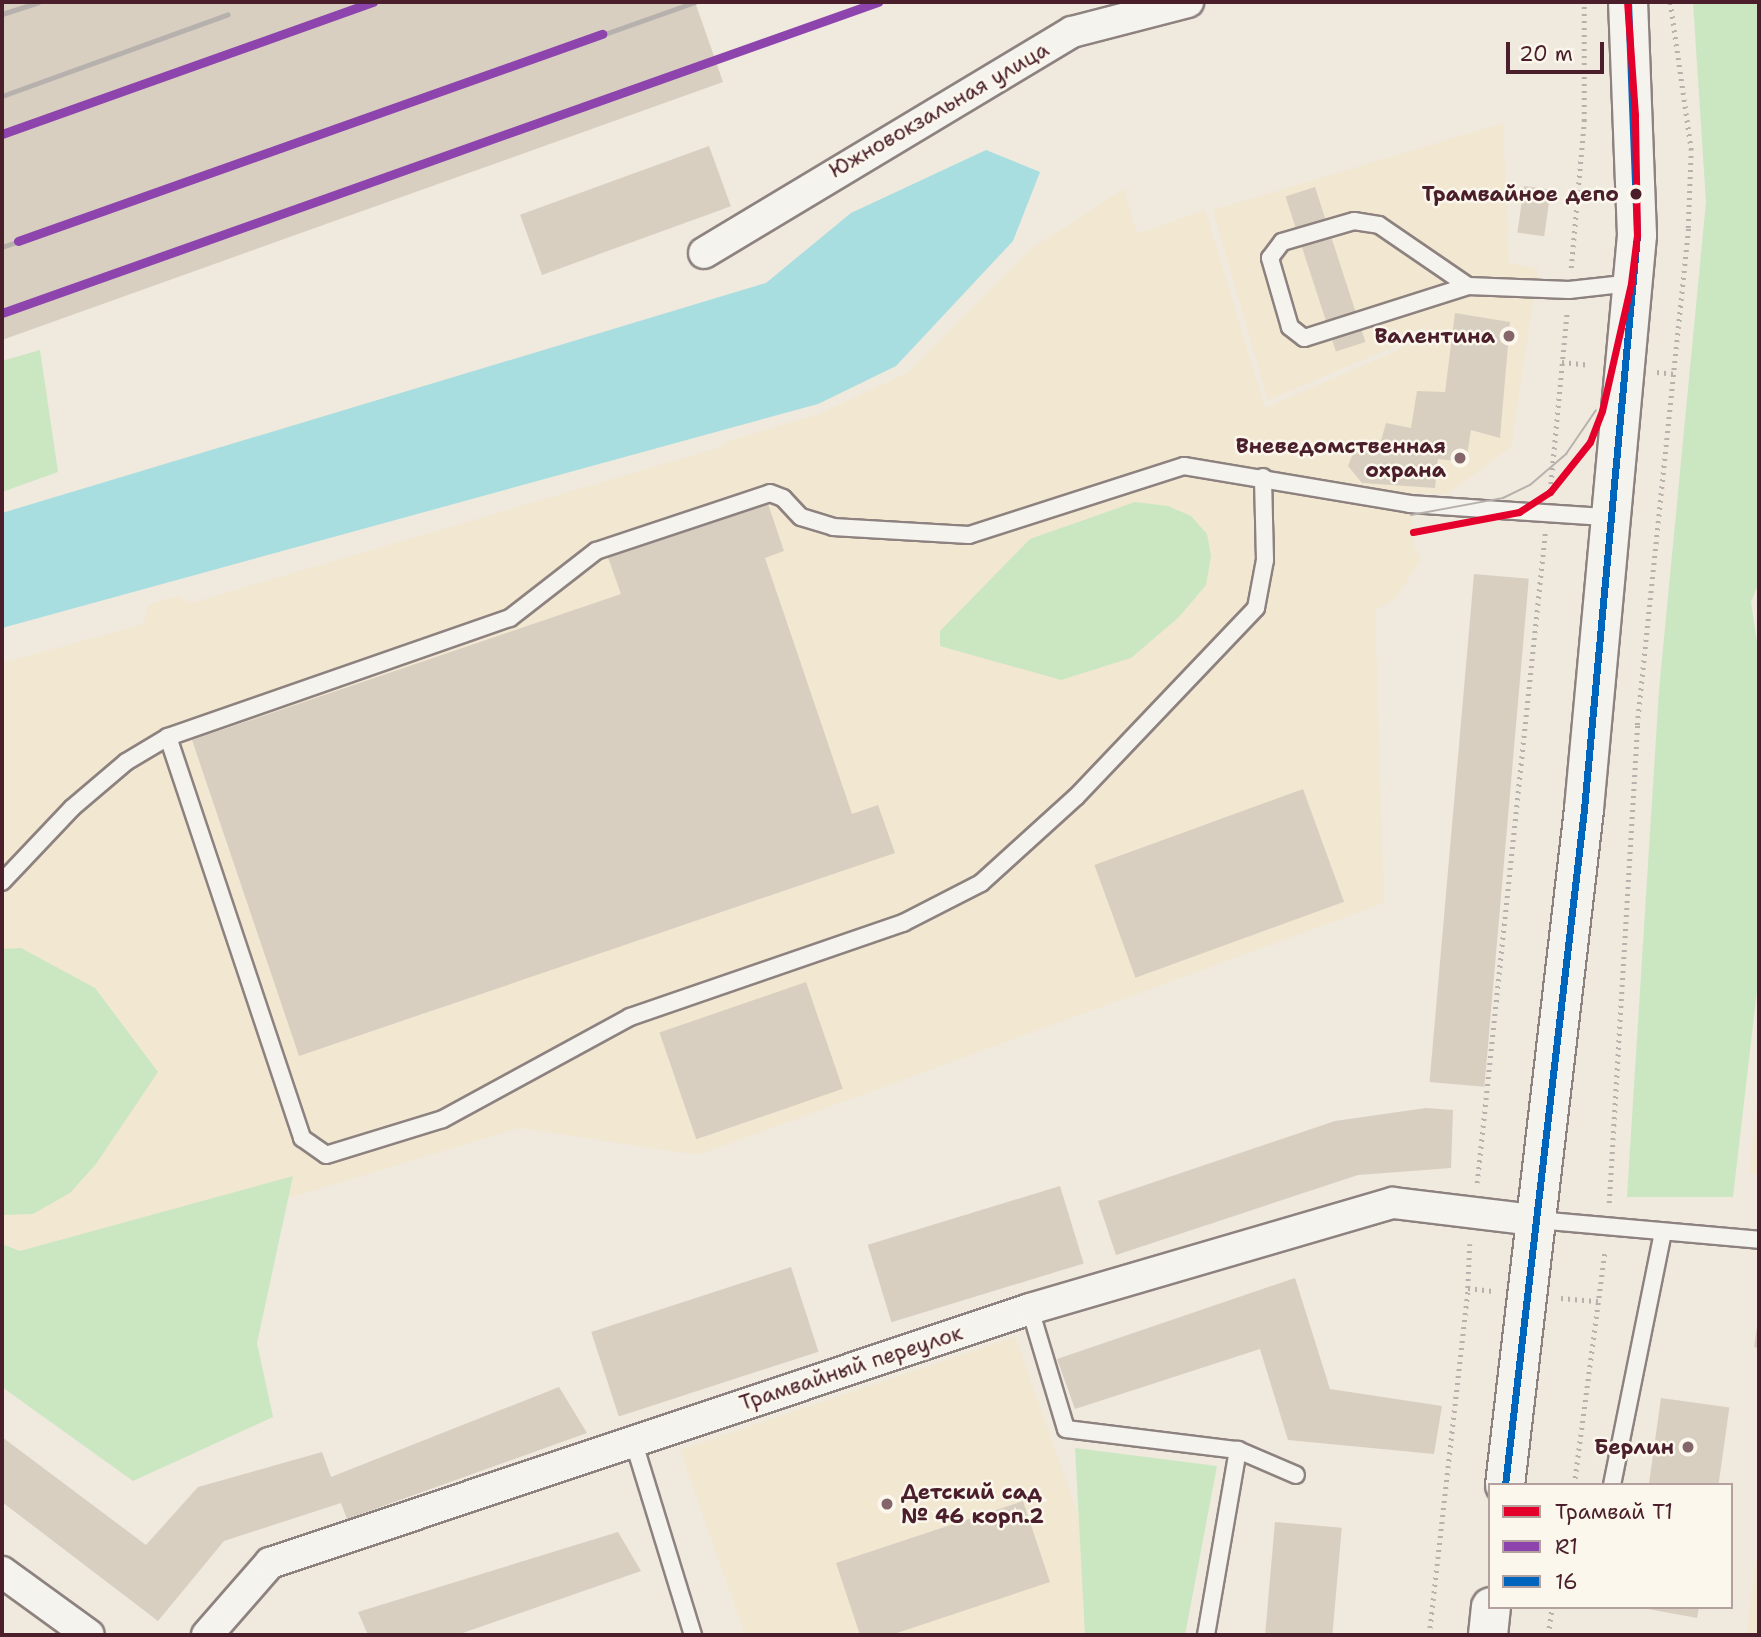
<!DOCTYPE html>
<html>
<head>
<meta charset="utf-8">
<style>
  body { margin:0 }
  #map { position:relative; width:1761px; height:1637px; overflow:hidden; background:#efe9de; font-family:"Shantell Sans",sans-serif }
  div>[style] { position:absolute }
  .built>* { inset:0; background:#f2e7d1 }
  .green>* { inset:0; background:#cbe7c1 }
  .water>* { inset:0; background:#a8dee0 }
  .building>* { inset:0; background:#d8cfc1; transform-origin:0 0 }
  .path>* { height:4.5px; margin-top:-2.25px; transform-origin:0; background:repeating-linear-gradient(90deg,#b7b1ae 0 2px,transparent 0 7px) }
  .roads { filter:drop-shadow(2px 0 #8d827f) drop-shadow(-2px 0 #8d827f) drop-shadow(0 2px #8d827f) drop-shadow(0 -2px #8d827f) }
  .lane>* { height:16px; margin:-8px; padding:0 8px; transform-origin:8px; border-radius:8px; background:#f5f3ee }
  .street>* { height:30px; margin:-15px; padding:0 15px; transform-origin:15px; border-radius:15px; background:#f5f3ee }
  .primary>* { height:38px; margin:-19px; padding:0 19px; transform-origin:19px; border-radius:19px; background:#f5f3ee }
  .tram>* { height:2px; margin:-1px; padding:0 1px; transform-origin:1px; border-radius:1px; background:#b7b1ae }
  .rail>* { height:5px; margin:-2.5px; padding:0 2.5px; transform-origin:2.5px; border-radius:2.5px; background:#b7b1ae }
  .bus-1>* { height:7px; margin:-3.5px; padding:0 3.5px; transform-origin:3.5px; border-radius:3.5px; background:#0065bd }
  .rail-1>* { height:9px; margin:-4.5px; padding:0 4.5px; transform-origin:4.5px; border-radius:4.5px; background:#8e44ad }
  .tram-1>* { height:7px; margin:-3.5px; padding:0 3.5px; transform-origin:3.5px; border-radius:3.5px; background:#e4002b }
  .dots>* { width:19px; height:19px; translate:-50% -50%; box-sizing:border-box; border:4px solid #fbf7ec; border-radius:50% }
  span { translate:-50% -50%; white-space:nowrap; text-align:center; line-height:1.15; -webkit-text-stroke:5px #fbf7ec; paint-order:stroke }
  .street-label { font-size:21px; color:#4a1f2b }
  .stop-label { font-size:21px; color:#4a1f2b; font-weight:700 }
  .right { translate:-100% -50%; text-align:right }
  .poi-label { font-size:21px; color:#4a1f2b; font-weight:700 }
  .left { translate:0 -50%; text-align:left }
  .frame { position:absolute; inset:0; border:4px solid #4a1f2b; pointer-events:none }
  .legend { position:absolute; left:1488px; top:1483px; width:245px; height:126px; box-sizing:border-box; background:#fbf7ec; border:2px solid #b4a19f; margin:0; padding:9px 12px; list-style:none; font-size:21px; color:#4a1f2b }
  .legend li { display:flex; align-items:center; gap:14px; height:35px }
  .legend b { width:35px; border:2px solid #b4a19f }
  .scale { position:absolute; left:1506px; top:42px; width:98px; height:32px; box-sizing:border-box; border:4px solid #4a1f2b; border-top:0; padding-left:9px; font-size:21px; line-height:24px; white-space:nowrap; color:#4a1f2b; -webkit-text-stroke:5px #fbf7ec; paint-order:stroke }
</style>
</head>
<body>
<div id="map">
  <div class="built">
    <div style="clip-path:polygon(1503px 123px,1509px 263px,1538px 269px,1511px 447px,1447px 494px,1410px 493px,1414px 546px,1421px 560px,1395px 599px,1375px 610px,1384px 903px,698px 1155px,519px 1128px,2px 1285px,2px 663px,144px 624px,148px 605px,177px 596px,191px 603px,718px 448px,725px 442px,819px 414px,909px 372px,1032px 248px,1124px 189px,1137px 234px,1205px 210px,1265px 408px,1394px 352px,1444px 315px,1391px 348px,1268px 400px,1213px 210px)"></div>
    <div style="clip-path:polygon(1759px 1090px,1759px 1175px,1749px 1173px)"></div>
    <div style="clip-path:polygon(1015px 1337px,1094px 1559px,1109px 1635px,745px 1635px,680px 1450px)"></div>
    <div style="clip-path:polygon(1759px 1543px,1759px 1635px,1746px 1635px)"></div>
  </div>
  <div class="green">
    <div style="clip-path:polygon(1693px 2px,1759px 2px,1759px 582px,1751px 602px,1759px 656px,1759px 973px,1733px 1197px,1627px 1197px,1659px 690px,1706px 202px)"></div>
    <div style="clip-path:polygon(40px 350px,58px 472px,2px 492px,2px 361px)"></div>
    <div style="clip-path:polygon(1135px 502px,1168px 506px,1191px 516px,1207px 534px,1211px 556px,1206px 585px,1179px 617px,1131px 658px,1061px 680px,940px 646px,940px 631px,1030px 539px)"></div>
    <div style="clip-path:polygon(21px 948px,95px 988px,158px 1072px,96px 1164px,70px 1193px,33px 1214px,2px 1215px,2px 949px)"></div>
    <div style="clip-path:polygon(293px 1176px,257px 1343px,273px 1417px,133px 1481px,2px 1387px,2px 1244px,20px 1251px)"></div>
    <div style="clip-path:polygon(1075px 1448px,1217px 1466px,1185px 1635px,1085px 1635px)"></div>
  </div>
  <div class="water">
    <div style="clip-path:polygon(986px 150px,1040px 172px,1013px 241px,896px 366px,818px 404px,2px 628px,2px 513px,766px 283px,851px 213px)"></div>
  </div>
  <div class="building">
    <div style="clip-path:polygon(2px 2px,695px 2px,723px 82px,2px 340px)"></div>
    <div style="left:709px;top:146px;width:64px;height:201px;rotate:70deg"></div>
    <div style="left:1524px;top:186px;width:27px;height:47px;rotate:8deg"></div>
    <div style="left:1315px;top:187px;width:163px;height:31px;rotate:72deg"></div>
    <div style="clip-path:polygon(1455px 313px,1510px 322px,1500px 438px,1471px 430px,1466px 462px,1438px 459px,1435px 488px,1362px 483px,1348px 466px,1352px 456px,1362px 450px,1378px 451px,1386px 423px,1411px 428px,1417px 391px,1445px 392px)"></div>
    <div style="clip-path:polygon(766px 498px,784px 551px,765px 558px,852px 814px,878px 805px,895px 853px,299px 1056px,192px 740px,621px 594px,606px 552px)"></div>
    <div style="left:1474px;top:574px;width:55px;height:510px;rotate:5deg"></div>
    <div style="left:1303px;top:789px;width:120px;height:222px;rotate:70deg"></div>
    <div style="left:806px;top:982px;width:113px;height:155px;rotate:71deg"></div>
    <div style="clip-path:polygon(1426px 1108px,1453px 1110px,1451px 1168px,1358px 1175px,1116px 1255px,1098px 1201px,1335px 1121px)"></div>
    <div style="left:1060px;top:1186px;width:81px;height:201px;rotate:73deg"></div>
    <div style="left:791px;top:1267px;width:89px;height:210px;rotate:72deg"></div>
    <div style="clip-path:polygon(1295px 1278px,1330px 1389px,1442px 1406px,1434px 1454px,1288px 1440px,1260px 1349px,1075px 1409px,1057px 1359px)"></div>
    <div style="clip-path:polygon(1758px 1320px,1759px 1321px,1759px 1348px,1754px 1347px)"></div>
    <div style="clip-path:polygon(559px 1387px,587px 1433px,347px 1519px,341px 1503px,224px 1541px,158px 1621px,2px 1502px,2px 1437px,146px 1545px,198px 1487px,322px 1452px,331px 1477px)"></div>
    <div style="left:1661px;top:1398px;width:69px;height:88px;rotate:8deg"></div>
    <div style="clip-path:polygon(1023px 1501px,1050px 1582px,891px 1635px,860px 1635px,836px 1563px)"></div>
    <div style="left:1275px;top:1522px;width:67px;height:114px;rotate:5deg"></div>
    <div style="clip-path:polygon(618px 1532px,641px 1571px,457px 1635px,368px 1635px,358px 1612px)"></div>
    <div style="clip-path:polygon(1637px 1607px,1699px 1607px,1697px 1618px)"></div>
  </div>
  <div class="path">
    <div style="left:1571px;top:268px;width:148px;rotate:-84.9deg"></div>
    <div style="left:1584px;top:121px;width:119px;rotate:-90deg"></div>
    <div style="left:1562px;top:362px;width:27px;rotate:6deg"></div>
    <div style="left:1657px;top:372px;width:18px;rotate:6deg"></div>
    <div style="left:1550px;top:491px;width:181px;rotate:-84.6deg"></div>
    <div style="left:1477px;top:1183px;width:653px;rotate:-84.02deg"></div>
    <div style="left:1609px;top:1203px;width:479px;rotate:-86.6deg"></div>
    <div style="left:1637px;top:725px;width:500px;rotate:-84.1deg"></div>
    <div style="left:1688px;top:228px;width:78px;rotate:-87.8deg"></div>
    <div style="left:1691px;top:150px;width:149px;rotate:-98.1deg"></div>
    <div style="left:1470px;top:1244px;width:44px;rotate:92.6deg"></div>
    <div style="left:1468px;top:1288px;width:25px;rotate:7deg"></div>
    <div style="left:1561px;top:1298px;width:37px;rotate:5deg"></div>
    <div style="left:1574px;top:1485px;width:237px;rotate:-82.5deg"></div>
    <div style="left:1429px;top:1635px;width:349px;rotate:-83.6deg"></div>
    <div style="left:1548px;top:1635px;width:28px;rotate:-82deg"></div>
  </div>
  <div class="roads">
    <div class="lane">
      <div style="left:1468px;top:286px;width:172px;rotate:162.4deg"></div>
      <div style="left:1304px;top:338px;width:18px;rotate:-142deg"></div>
      <div style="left:1290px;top:327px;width:72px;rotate:-106.2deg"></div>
      <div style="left:1270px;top:258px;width:20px;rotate:-53deg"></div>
      <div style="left:1282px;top:242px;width:75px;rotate:-16.3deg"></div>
      <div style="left:1354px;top:221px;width:25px;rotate:9deg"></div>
      <div style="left:1379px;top:225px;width:108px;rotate:34.4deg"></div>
      <div style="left:1468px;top:286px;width:101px;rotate:2.3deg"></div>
      <div style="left:1569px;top:290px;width:62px;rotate:-6.4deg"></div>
      <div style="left:168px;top:737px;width:423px;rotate:71.5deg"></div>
      <div style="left:302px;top:1138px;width:29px;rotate:35deg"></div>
      <div style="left:326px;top:1155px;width:122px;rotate:-17.1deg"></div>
      <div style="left:443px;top:1119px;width:213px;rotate:-28.6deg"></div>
      <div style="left:630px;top:1017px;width:289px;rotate:-19deg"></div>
      <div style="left:903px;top:923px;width:88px;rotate:-27.1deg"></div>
      <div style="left:981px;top:883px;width:128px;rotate:-42.2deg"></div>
      <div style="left:1076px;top:797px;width:261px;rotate:-46.4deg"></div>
      <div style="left:1256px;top:608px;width:49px;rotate:-79.4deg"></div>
      <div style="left:1265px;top:560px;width:83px;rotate:-91.4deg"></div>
      <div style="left:2px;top:882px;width:102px;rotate:-46.6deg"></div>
      <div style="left:72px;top:808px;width:71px;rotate:-40.4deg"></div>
      <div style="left:126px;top:762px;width:49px;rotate:-30.8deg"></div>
      <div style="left:168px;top:737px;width:362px;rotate:-19.2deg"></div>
      <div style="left:510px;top:618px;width:109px;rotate:-37.9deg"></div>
      <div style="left:596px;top:551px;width:183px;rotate:-18.4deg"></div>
      <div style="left:770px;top:493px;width:14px;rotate:21deg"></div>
      <div style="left:783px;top:498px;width:26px;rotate:47deg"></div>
      <div style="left:801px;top:517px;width:34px;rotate:17deg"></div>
      <div style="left:833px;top:527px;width:136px;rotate:3.4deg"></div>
      <div style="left:969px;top:535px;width:226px;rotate:-17.8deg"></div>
      <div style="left:1184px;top:466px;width:229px;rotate:9.5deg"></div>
      <div style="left:1410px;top:504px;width:198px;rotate:3.8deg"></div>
      <div style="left:1537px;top:1220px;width:223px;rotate:5.1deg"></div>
      <div style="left:1030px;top:1309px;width:125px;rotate:73.3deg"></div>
      <div style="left:1066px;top:1429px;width:173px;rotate:7deg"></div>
      <div style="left:1238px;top:1450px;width:63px;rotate:23.3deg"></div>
      <div style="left:633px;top:1440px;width:204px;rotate:72.9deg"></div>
      <div style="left:1612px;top:1485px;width:258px;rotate:-78.6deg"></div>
      <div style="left:1206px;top:1635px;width:188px;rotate:-80.2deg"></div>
    </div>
    <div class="street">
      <div style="left:704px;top:253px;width:429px;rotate:-31deg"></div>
      <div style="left:1072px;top:32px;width:120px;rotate:-14.5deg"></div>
      <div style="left:2px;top:1572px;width:107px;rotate:35.9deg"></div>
      <div style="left:207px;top:1635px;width:96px;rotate:-48.8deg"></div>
      <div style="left:270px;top:1563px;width:801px;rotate:-18.48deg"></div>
      <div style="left:1030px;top:1309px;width:378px;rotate:-16.3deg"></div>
      <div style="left:1393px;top:1203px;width:142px;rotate:6.9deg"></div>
    </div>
    <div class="primary">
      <div style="left:1505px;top:1485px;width:681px;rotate:-83.33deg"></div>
      <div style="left:1584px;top:809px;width:576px;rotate:-84.72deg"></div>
      <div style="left:1637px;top:235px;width:233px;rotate:-92.2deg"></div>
      <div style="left:1488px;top:1635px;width:28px;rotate:-84deg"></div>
    </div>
  </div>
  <div class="tram">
    <div style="left:1411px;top:515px;width:94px;rotate:-10.5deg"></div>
    <div style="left:1503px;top:498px;width:30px;rotate:-26deg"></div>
    <div style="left:1530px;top:485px;width:48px;rotate:-40.7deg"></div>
    <div style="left:1566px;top:454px;width:53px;rotate:-55.7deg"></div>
    <div style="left:1413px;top:532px;width:108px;rotate:-10.7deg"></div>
    <div style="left:1519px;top:512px;width:37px;rotate:-33deg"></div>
    <div style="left:1550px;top:492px;width:64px;rotate:-51.3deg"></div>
    <div style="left:1590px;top:442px;width:33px;rotate:-69deg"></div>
    <div style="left:1602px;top:411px;width:131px;rotate:-77.2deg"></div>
    <div style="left:1631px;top:283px;width:48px;rotate:-82.9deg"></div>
    <div style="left:1637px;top:235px;width:120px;rotate:-91deg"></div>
    <div style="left:1635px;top:115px;width:113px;rotate:-94deg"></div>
  </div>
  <div class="rail">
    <div style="left:2px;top:14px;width:38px;rotate:-18deg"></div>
    <div style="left:2px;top:96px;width:240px;rotate:-19.9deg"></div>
    <div style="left:2px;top:134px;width:394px;rotate:-19.6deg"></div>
    <div style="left:2px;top:247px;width:735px;rotate:-19.47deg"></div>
    <div style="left:2px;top:313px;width:930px;rotate:-19.55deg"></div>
  </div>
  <div class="bus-1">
    <div style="left:1505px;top:1485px;width:681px;rotate:-83.33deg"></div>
    <div style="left:1584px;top:809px;width:576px;rotate:-84.72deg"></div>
    <div style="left:1637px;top:235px;width:233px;rotate:-92.2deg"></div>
  </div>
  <div class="rail-1">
    <div style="left:2px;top:134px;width:394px;rotate:-19.6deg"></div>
    <div style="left:18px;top:241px;width:620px;rotate:-19.52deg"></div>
    <div style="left:2px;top:313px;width:930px;rotate:-19.55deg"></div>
  </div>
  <div class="tram-1">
    <div style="left:1413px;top:532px;width:108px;rotate:-10.7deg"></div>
    <div style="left:1519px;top:512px;width:37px;rotate:-33deg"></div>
    <div style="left:1550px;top:492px;width:64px;rotate:-51.3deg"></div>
    <div style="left:1590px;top:442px;width:33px;rotate:-69deg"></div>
    <div style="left:1602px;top:411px;width:131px;rotate:-77.2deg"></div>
    <div style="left:1631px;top:283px;width:48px;rotate:-82.9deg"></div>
    <div style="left:1637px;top:235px;width:120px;rotate:-91deg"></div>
    <div style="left:1635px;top:115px;width:113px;rotate:-94deg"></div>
  </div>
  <div class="dots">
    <div style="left:1636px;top:194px;background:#4a1f2b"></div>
    <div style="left:1509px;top:336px;background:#84666a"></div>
    <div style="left:1460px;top:458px;background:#84666a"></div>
    <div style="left:1688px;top:1447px;background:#84666a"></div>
    <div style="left:887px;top:1504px;background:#84666a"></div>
  </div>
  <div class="street-label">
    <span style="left:939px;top:110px;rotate:-30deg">Южновокзальная улица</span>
    <span style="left:851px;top:1368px;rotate:-18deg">Трамвайный переулок</span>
  </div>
  <div class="stop-label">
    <span class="right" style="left:1619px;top:194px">Трамвайное депо</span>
  </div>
  <div class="poi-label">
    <span class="right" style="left:1495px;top:336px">Валентина</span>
    <span class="right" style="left:1446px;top:458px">Вневедомственная<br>охрана</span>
    <span class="right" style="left:1674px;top:1447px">Берлин</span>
    <span class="left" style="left:901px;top:1504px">Детский сад<br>№ 46 корп.2</span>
  </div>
  <div class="frame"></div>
  <ul class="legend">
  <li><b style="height:9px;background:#e4002b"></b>Трамвай T1</li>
  <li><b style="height:9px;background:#8e44ad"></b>R1</li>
  <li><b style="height:9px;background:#0065bd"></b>16</li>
  </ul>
  <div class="scale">20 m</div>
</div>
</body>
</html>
